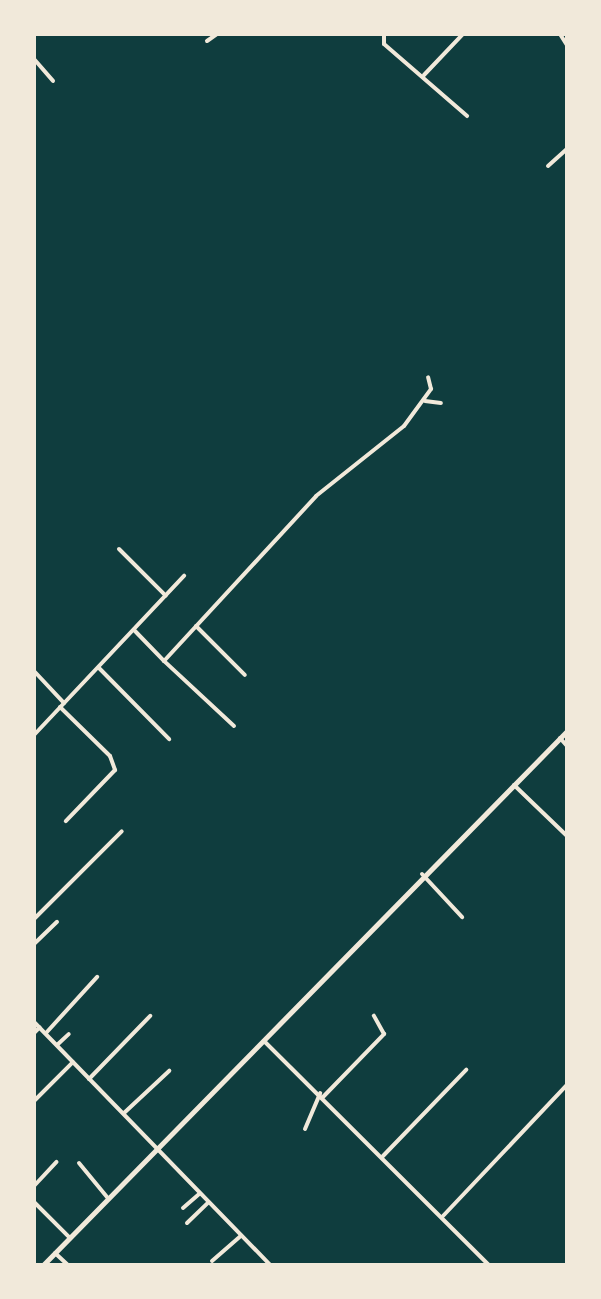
<!DOCTYPE html>
<html>
<head>
<meta charset="utf-8">
<style>
  body { margin:0 }
  #map { position:relative; width:601px; height:1299px; overflow:hidden; background:#0f3d3e; font-family:"Work Sans",sans-serif }
  div>[style] { position:absolute }
  .minor>* { height:4px; margin:-2px; padding:0 2px; transform-origin:2px; border-radius:2px; background:#f1e9da }
  .tertiary>* { height:5px; margin:-2.5px; padding:0 2.5px; transform-origin:2.5px; border-radius:2.5px; background:#f1e9da }
  span { translate:-50% -50%; white-space:nowrap; text-align:center; line-height:1.15; -webkit-text-stroke:7px #f1e9da; paint-order:stroke }
  .frame { position:absolute; inset:0; border:36px solid #f1e9da; pointer-events:none }
</style>
</head>
<body>
<div id="map">
  <div class="minor">
    <div style="left:384px;top:34px;width:10px;rotate:90deg"></div>
    <div style="left:384px;top:44px;width:110px;rotate:40.9deg"></div>
    <div style="left:560px;top:34px;width:13px;rotate:58deg"></div>
    <div style="left:207px;top:41px;width:12px;rotate:-35deg"></div>
    <div style="left:34px;top:59px;width:29px;rotate:49deg"></div>
    <div style="left:424px;top:75px;width:57px;rotate:-46.4deg"></div>
    <div style="left:548px;top:166px;width:25px;rotate:-42deg"></div>
    <div style="left:425px;top:401px;width:16px;rotate:7deg"></div>
    <div style="left:119px;top:549px;width:66px;rotate:45deg"></div>
    <div style="left:196px;top:626px;width:69px;rotate:45deg"></div>
    <div style="left:135px;top:631px;width:42px;rotate:46deg"></div>
    <div style="left:99px;top:668px;width:100px;rotate:45.4deg"></div>
    <div style="left:34px;top:671px;width:44px;rotate:46.8deg"></div>
    <div style="left:60px;top:707px;width:70px;rotate:44.4deg"></div>
    <div style="left:110px;top:756px;width:15px;rotate:70deg"></div>
    <div style="left:115px;top:770px;width:71px;rotate:133.9deg"></div>
    <div style="left:234px;top:726px;width:96px;rotate:-137.1deg"></div>
    <div style="left:164px;top:661px;width:224px;rotate:-47.3deg"></div>
    <div style="left:316px;top:496px;width:112px;rotate:-38.5deg"></div>
    <div style="left:404px;top:426px;width:46px;rotate:-53.9deg"></div>
    <div style="left:431px;top:389px;width:12px;rotate:-104deg"></div>
    <div style="left:34px;top:735px;width:219px;rotate:-46.7deg"></div>
    <div style="left:560px;top:738px;width:11px;rotate:49deg"></div>
    <div style="left:514px;top:785px;width:74px;rotate:43.9deg"></div>
    <div style="left:422px;top:874px;width:59px;rotate:47.1deg"></div>
    <div style="left:34px;top:919px;width:124px;rotate:-45deg"></div>
    <div style="left:34px;top:944px;width:32px;rotate:-44deg"></div>
    <div style="left:34px;top:1022px;width:339px;rotate:45.8deg"></div>
    <div style="left:34px;top:1033px;width:8px;rotate:-45deg"></div>
    <div style="left:46px;top:1033px;width:76px;rotate:-47.7deg"></div>
    <div style="left:264px;top:1041px;width:317px;rotate:44.9deg"></div>
    <div style="left:57px;top:1045px;width:16px;rotate:-43deg"></div>
    <div style="left:89px;top:1079px;width:88px;rotate:-45.9deg"></div>
    <div style="left:323px;top:1097px;width:88px;rotate:-45.9deg"></div>
    <div style="left:384px;top:1034px;width:21px;rotate:-119deg"></div>
    <div style="left:34px;top:1101px;width:55px;rotate:-45deg"></div>
    <div style="left:124px;top:1113px;width:62px;rotate:-43deg"></div>
    <div style="left:305px;top:1129px;width:39px;rotate:-67deg"></div>
    <div style="left:383px;top:1156px;width:120px;rotate:-46deg"></div>
    <div style="left:79px;top:1163px;width:44px;rotate:50.5deg"></div>
    <div style="left:34px;top:1186px;width:33px;rotate:-47deg"></div>
    <div style="left:34px;top:1202px;width:49px;rotate:45deg"></div>
    <div style="left:183px;top:1208px;width:21px;rotate:-41deg"></div>
    <div style="left:443px;top:1216px;width:180px;rotate:-46.6deg"></div>
    <div style="left:187px;top:1223px;width:29px;rotate:-44deg"></div>
    <div style="left:55px;top:1253px;width:18px;rotate:43deg"></div>
    <div style="left:212px;top:1261px;width:38px;rotate:-41deg"></div>
  </div>
  <div class="tertiary">
    <div style="left:43px;top:1265px;width:748px;rotate:-45.54deg"></div>
  </div>
  <div class="frame"></div>
</div>
</body>
</html>
